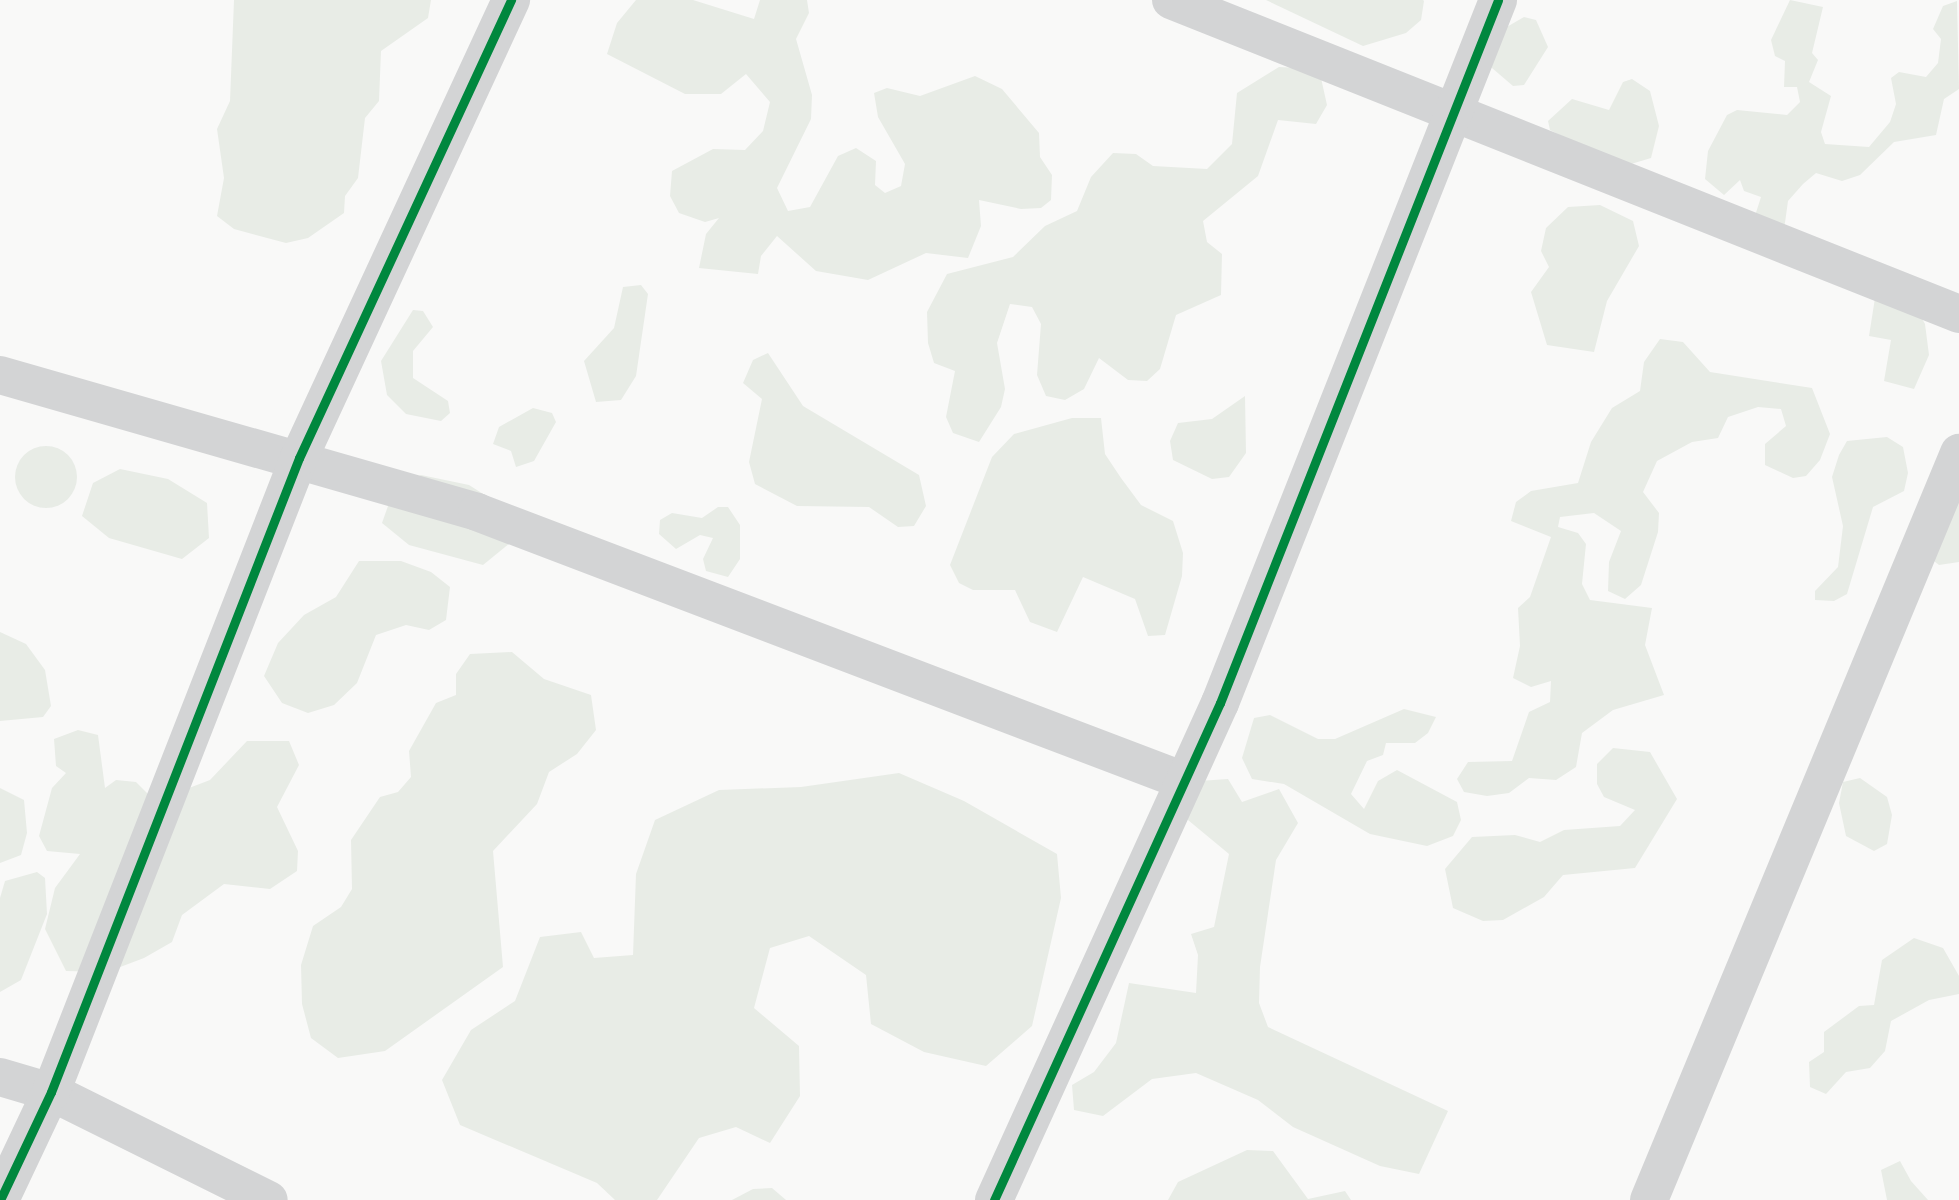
<!DOCTYPE html>
<html>
<head>
<meta charset="utf-8">
<style>
  body { margin:0 }
  #map { position:relative; width:1959px; height:1200px; overflow:hidden; background:#f9f9f8; font-family:Mulish,sans-serif }
  div>[style] { position:absolute }
  .green>* { inset:0; background:#e8ece6 }
  .round { border-radius:50% }
  .minor>* { height:38px; margin:-19px; padding:0 19px; transform-origin:19px; border-radius:19px; background:#d3d4d5 }
  .cycleway>* { height:9px; margin:-4.5px; padding:0 4.5px; transform-origin:4.5px; border-radius:4.5px; background:#00873e }
  span { translate:-50% -50%; white-space:nowrap; text-align:center; line-height:1.15; -webkit-text-stroke:7px #fff; paint-order:stroke }
</style>
</head>
<body>
<div id="map">
  <div class="green">
    <div style="clip-path:polygon(234px 0,431px 0,428px 18px,381px 51px,379px 101px,365px 118px,358px 178px,345px 196px,344px 213px,308px 238px,286px 243px,234px 229px,217px 216px,224px 178px,217px 129px,230px 101px)"></div>
    <div style="clip-path:polygon(636px 0,693px 0,754px 19px,760px 0,807px 0,809px 13px,796px 39px,812px 95px,811px 119px,777px 188px,788px 211px,810px 207px,838px 156px,856px 148px,876px 161px,875px 185px,885px 193px,901px 186px,905px 164px,878px 117px,874px 93px,887px 88px,920px 96px,975px 76px,1002px 89px,1039px 133px,1040px 157px,1052px 175px,1051px 200px,1041px 208px,1021px 209px,979px 200px,981px 226px,968px 258px,926px 253px,868px 280px,816px 271px,777px 236px,761px 256px,758px 274px,699px 268px,706px 234px,719px 218px,705px 222px,679px 213px,670px 196px,672px 171px,713px 149px,745px 150px,763px 131px,770px 102px,746px 74px,721px 94px,685px 94px,607px 54px,617px 23px)"></div>
    <div style="clip-path:polygon(1266px 0,1423px 0,1424px 1px,1421px 20px,1406px 33px,1363px 46px)"></div>
    <div style="clip-path:polygon(1790px 0,1823px 7px,1812px 53px,1818px 60px,1809px 82px,1831px 96px,1821px 132px,1825px 144px,1869px 147px,1890px 122px,1896px 104px,1891px 78px,1899px 72px,1926px 77px,1938px 63px,1941px 39px,1933px 29px,1943px 6px,1957px 1px,1959px 89px,1944px 99px,1936px 135px,1894px 142px,1860px 175px,1842px 181px,1816px 173px,1803px 184px,1788px 201px,1783px 237px,1753px 222px,1761px 197px,1744px 191px,1740px 180px,1724px 195px,1705px 179px,1708px 151px,1727px 115px,1737px 110px,1787px 115px,1800px 102px,1797px 87px,1784px 87px,1785px 61px,1775px 56px,1771px 40px)"></div>
    <div style="clip-path:polygon(1524px 17px,1536px 20px,1548px 47px,1524px 85px,1513px 86px,1485px 62px,1505px 28px)"></div>
    <div style="clip-path:polygon(1279px 67px,1319px 69px,1327px 105px,1316px 124px,1278px 120px,1258px 176px,1203px 221px,1207px 242px,1222px 254px,1221px 295px,1176px 315px,1160px 369px,1147px 381px,1128px 380px,1099px 358px,1084px 389px,1065px 400px,1046px 396px,1037px 375px,1041px 324px,1032px 307px,1010px 304px,997px 343px,1005px 389px,1001px 407px,979px 442px,953px 433px,946px 417px,955px 371px,934px 363px,928px 343px,927px 312px,947px 274px,1013px 257px,1045px 226px,1077px 211px,1091px 177px,1113px 153px,1136px 154px,1153px 166px,1207px 169px,1232px 144px,1237px 93px)"></div>
    <div style="clip-path:polygon(1632px 79px,1650px 91px,1659px 126px,1651px 158px,1621px 167px,1550px 130px,1548px 121px,1572px 99px,1609px 110px,1623px 82px)"></div>
    <div style="clip-path:polygon(1600px 205px,1633px 221px,1639px 246px,1607px 301px,1594px 352px,1547px 345px,1531px 292px,1549px 267px,1541px 251px,1546px 228px,1568px 207px)"></div>
    <div style="clip-path:polygon(641px 285px,648px 294px,636px 376px,621px 400px,596px 402px,584px 361px,614px 328px,623px 287px)"></div>
    <div style="clip-path:polygon(1875px 298px,1913px 303px,1925px 324px,1929px 355px,1914px 389px,1884px 381px,1891px 340px,1869px 336px)"></div>
    <div style="clip-path:polygon(413px 310px,423px 311px,433px 327px,413px 351px,413px 378px,448px 401px,450px 413px,441px 421px,406px 414px,387px 395px,381px 361px)"></div>
    <div style="clip-path:polygon(1660px 339px,1683px 342px,1710px 372px,1812px 388px,1830px 434px,1820px 460px,1806px 476px,1793px 478px,1765px 465px,1765px 444px,1786px 426px,1781px 409px,1758px 407px,1728px 417px,1718px 438px,1692px 442px,1657px 461px,1643px 492px,1659px 513px,1658px 532px,1641px 585px,1625px 599px,1608px 591px,1609px 562px,1621px 531px,1594px 513px,1560px 517px,1558px 527px,1578px 533px,1586px 544px,1582px 584px,1590px 600px,1652px 608px,1645px 645px,1664px 695px,1613px 710px,1582px 733px,1576px 767px,1556px 780px,1529px 778px,1509px 793px,1487px 796px,1464px 792px,1457px 779px,1468px 762px,1512px 761px,1529px 712px,1550px 702px,1551px 681px,1531px 687px,1513px 678px,1520px 646px,1518px 608px,1530px 597px,1551px 537px,1511px 521px,1516px 502px,1531px 491px,1578px 483px,1591px 442px,1612px 408px,1640px 391px,1644px 362px)"></div>
    <div style="clip-path:polygon(768px 353px,803px 406px,919px 475px,926px 506px,914px 526px,898px 527px,869px 507px,797px 506px,755px 484px,749px 462px,762px 399px,743px 383px,753px 360px)"></div>
    <div style="clip-path:polygon(1245px 396px,1246px 453px,1229px 477px,1212px 479px,1173px 460px,1170px 441px,1178px 423px,1212px 419px)"></div>
    <div style="clip-path:polygon(533px 408px,552px 413px,556px 422px,534px 461px,516px 467px,511px 451px,493px 444px,499px 427px)"></div>
    <div style="clip-path:polygon(1072px 418px,1101px 418px,1105px 454px,1121px 478px,1141px 505px,1173px 521px,1183px 553px,1182px 576px,1165px 635px,1148px 636px,1135px 599px,1083px 577px,1057px 632px,1030px 622px,1015px 590px,973px 590px,959px 583px,950px 565px,992px 457px,1014px 434px)"></div>
    <div style="clip-path:polygon(1887px 437px,1903px 447px,1908px 473px,1904px 491px,1873px 507px,1847px 594px,1834px 601px,1815px 600px,1815px 591px,1838px 567px,1843px 526px,1832px 477px,1839px 455px,1847px 441px)"></div>
    <div class="round" style="left:15px;top:446px;width:62px;height:62px"></div>
    <div style="clip-path:polygon(120px 469px,168px 479px,207px 503px,209px 538px,182px 559px,109px 538px,82px 516px,93px 483px)"></div>
    <div style="clip-path:polygon(421px 475px,469px 485px,507px 509px,510px 543px,483px 565px,409px 545px,382px 523px,394px 489px)"></div>
    <div style="clip-path:polygon(1959px 485px,1959px 562px,1939px 565px,1925px 554px)"></div>
    <div style="clip-path:polygon(718px 507px,728px 507px,740px 525px,740px 559px,728px 577px,706px 571px,703px 559px,713px 538px,700px 535px,676px 549px,659px 534px,660px 520px,672px 513px,702px 518px)"></div>
    <div style="clip-path:polygon(359px 561px,401px 561px,431px 572px,450px 587px,446px 620px,429px 630px,406px 625px,376px 635px,357px 683px,334px 705px,308px 713px,282px 703px,264px 676px,278px 643px,304px 615px,336px 597px)"></div>
    <div style="clip-path:polygon(0 632px,26px 644px,45px 670px,51px 706px,43px 717px,0 721px)"></div>
    <div style="clip-path:polygon(512px 652px,544px 679px,591px 695px,596px 730px,577px 754px,549px 772px,537px 804px,493px 851px,503px 967px,385px 1051px,338px 1058px,311px 1038px,302px 1004px,301px 965px,313px 926px,341px 907px,352px 889px,351px 840px,380px 797px,398px 792px,411px 777px,409px 751px,436px 703px,456px 695px,456px 674px,470px 654px)"></div>
    <div style="clip-path:polygon(1404px 709px,1436px 717px,1428px 733px,1415px 743px,1386px 743px,1383px 755px,1367px 761px,1351px 794px,1364px 809px,1378px 781px,1397px 770px,1457px 802px,1461px 820px,1453px 836px,1427px 846px,1370px 834px,1284px 784px,1252px 779px,1242px 758px,1254px 718px,1270px 715px,1318px 739px,1335px 739px)"></div>
    <div style="clip-path:polygon(78px 730px,98px 735px,105px 788px,116px 780px,136px 782px,155px 801px,210px 780px,247px 741px,289px 741px,299px 765px,277px 807px,298px 851px,297px 871px,270px 889px,224px 884px,182px 915px,172px 942px,144px 958px,107px 972px,66px 971px,45px 929px,55px 888px,80px 854px,47px 851px,39px 836px,52px 788px,66px 773px,56px 766px,54px 739px)"></div>
    <div style="clip-path:polygon(1613px 748px,1650px 752px,1677px 799px,1635px 868px,1563px 875px,1544px 897px,1503px 920px,1483px 921px,1453px 908px,1445px 869px,1472px 837px,1515px 835px,1540px 842px,1564px 830px,1620px 826px,1635px 810px,1604px 797px,1597px 784px,1597px 764px)"></div>
    <div style="clip-path:polygon(899px 773px,964px 801px,1057px 854px,1061px 898px,1032px 1026px,986px 1066px,924px 1052px,871px 1024px,866px 975px,809px 936px,770px 948px,754px 1008px,799px 1046px,800px 1096px,770px 1143px,736px 1127px,699px 1138px,657px 1200px,615px 1200px,597px 1183px,460px 1125px,442px 1080px,471px 1030px,515px 1001px,540px 937px,581px 932px,594px 958px,633px 955px,636px 874px,655px 820px,719px 790px,801px 787px)"></div>
    <div style="clip-path:polygon(1860px 778px,1887px 797px,1892px 815px,1887px 844px,1874px 851px,1846px 836px,1839px 803px,1843px 782px)"></div>
    <div style="clip-path:polygon(1228px 779px,1242px 802px,1279px 789px,1298px 823px,1276px 860px,1260px 967px,1259px 1003px,1268px 1027px,1448px 1111px,1419px 1174px,1380px 1166px,1293px 1127px,1258px 1100px,1196px 1073px,1152px 1079px,1103px 1116px,1074px 1110px,1072px 1085px,1094px 1072px,1116px 1043px,1129px 983px,1196px 993px,1198px 955px,1191px 934px,1214px 927px,1229px 854px,1188px 820px,1184px 799px,1199px 781px)"></div>
    <div style="clip-path:polygon(0 788px,24px 800px,27px 833px,21px 855px,0 863px)"></div>
    <div style="clip-path:polygon(37px 872px,45px 878px,47px 914px,21px 980px,0 992px,0 898px,5px 881px)"></div>
    <div style="clip-path:polygon(1914px 938px,1943px 948px,1959px 976px,1959px 994px,1929px 1000px,1891px 1021px,1885px 1051px,1870px 1068px,1846px 1072px,1826px 1094px,1810px 1087px,1809px 1062px,1824px 1052px,1824px 1032px,1859px 1006px,1874px 1005px,1882px 960px)"></div>
    <div style="clip-path:polygon(1247px 1150px,1273px 1151px,1308px 1199px,1345px 1191px,1351px 1200px,1168px 1200px,1178px 1182px)"></div>
    <div style="clip-path:polygon(1900px 1161px,1911px 1181px,1928px 1200px,1887px 1200px,1881px 1170px)"></div>
    <div style="clip-path:polygon(772px 1188px,786px 1200px,732px 1200px,753px 1189px)"></div>
  </div>
  <div class="minor">
    <div style="left:1171px;top:0;width:848px;rotate:21.73deg"></div>
    <div style="left:0;top:375px;width:496px;rotate:16deg"></div>
    <div style="left:477px;top:512px;width:756px;rotate:20.83deg"></div>
    <div style="left:0;top:1077px;width:53px;rotate:16.4deg"></div>
    <div style="left:51px;top:1092px;width:243px;rotate:26.4deg"></div>
    <div style="left:0;top:1200px;width:119px;rotate:-64.7deg"></div>
    <div style="left:51px;top:1092px;width:681px;rotate:-68.64deg"></div>
    <div style="left:299px;top:458px;width:505px;rotate:-65.16deg"></div>
    <div style="left:994px;top:1200px;width:546px;rotate:-65.55deg"></div>
    <div style="left:1220px;top:703px;width:756px;rotate:-68.42deg"></div>
    <div style="left:1649px;top:1200px;width:809px;rotate:-67.46deg"></div>
  </div>
  <div class="cycleway">
    <div style="left:0;top:1200px;width:119px;rotate:-64.7deg"></div>
    <div style="left:51px;top:1092px;width:681px;rotate:-68.64deg"></div>
    <div style="left:299px;top:458px;width:505px;rotate:-65.16deg"></div>
    <div style="left:994px;top:1200px;width:546px;rotate:-65.55deg"></div>
    <div style="left:1220px;top:703px;width:756px;rotate:-68.42deg"></div>
  </div>
</div>
</body>
</html>
